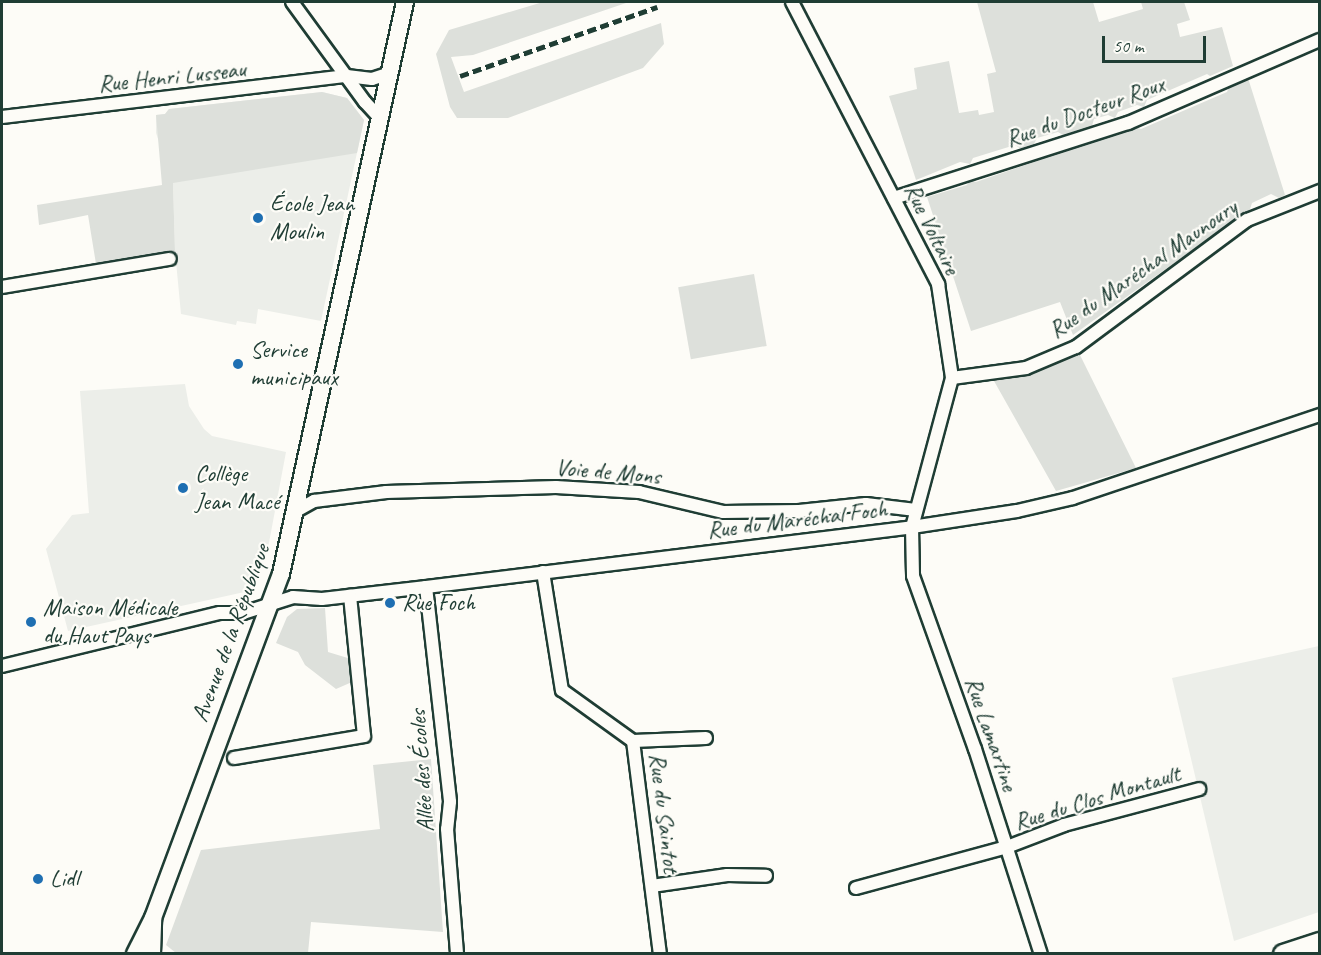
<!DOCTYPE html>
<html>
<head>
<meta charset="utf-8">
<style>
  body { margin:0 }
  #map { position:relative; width:1321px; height:955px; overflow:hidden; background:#fdfcf7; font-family:Caveat,sans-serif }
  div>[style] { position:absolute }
  .built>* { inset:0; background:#eceee9 }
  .green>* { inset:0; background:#dde0db; transform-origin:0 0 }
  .roads { filter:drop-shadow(2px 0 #1f3d34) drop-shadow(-2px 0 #1f3d34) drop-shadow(0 2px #1f3d34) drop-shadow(0 -2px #1f3d34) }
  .minor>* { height:12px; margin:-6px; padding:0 6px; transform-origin:6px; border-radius:6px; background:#fdfcf7 }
  .secondary>* { height:16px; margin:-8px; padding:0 8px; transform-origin:8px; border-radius:8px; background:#fdfcf7 }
  .primary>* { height:18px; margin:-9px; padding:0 9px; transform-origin:9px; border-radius:9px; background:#fdfcf7 }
  .rail>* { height:4.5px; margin-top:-2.25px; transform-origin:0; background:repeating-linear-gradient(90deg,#1f3d34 0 9px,transparent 0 13.5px) }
  .dots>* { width:16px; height:16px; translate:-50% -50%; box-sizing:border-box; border:3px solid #fdfcf7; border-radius:50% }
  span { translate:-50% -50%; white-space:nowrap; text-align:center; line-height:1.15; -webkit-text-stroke:4.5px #fdfcf7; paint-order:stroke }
  .street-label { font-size:24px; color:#1f3d34 }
  .poi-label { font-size:24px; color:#1f3d34 }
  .left { translate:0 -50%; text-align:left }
  .frame { position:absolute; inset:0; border:3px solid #1f3d34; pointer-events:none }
  .scale { position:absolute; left:1102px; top:36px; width:104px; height:27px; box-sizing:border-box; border:3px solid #1f3d34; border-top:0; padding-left:8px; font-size:18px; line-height:21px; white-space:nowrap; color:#1f3d34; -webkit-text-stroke:4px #fdfcf7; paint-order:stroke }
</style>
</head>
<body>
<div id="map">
  <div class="built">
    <div style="clip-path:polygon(322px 92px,347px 98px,364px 120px,321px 321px,258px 309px,256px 324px,237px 321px,236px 325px,181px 314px,175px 251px,173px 183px,156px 133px,156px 115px,165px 114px,169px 109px)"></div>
    <div style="clip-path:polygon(185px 384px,189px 406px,204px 429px,212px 436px,286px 452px,268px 548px,249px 591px,68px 631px,46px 549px,72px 515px,89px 513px,80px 391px)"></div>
    <div style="clip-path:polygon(1319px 646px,1319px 912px,1234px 941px,1172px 678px)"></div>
  </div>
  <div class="green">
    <div style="clip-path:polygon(543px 2px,629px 2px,473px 55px,451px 57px,464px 92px,661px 23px,664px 44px,643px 68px,508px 118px,457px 118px,450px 107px,436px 54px,449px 30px)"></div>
    <div style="clip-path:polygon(977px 2px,1093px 2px,1099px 22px,1143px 9px,1141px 2px,1184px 2px,1190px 20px,1177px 24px,1180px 37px,1222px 27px,1233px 66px,1210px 76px,1207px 74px,1147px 100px,1144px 107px,1137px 105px,1118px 112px,1115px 118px,1108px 115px,1094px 119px,1092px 126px,1063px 135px,1058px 132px,1037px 138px,1034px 144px,1021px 149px,1015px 145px,973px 158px,970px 164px,960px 162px,916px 180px,889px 96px,917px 89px,914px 68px,949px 61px,959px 113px,978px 110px,979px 115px,994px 112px,987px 74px,996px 72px)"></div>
    <div style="clip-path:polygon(1248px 78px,1285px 195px,1279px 198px,1271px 194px,1252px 203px,1250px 209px,1073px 335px,1060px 302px,971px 331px,927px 197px,967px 185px,970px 180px,976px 182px,1031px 163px,1036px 156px,1134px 127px,1141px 129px,1227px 92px,1230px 85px)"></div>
    <div style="clip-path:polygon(322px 92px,347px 98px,364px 120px,357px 153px,173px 183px,175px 251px,96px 264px,88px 215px,39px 225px,37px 205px,162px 185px,156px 115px,165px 114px,169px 109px)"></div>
    <div style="left:754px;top:274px;width:73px;height:77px;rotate:80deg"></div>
    <div style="clip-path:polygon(1079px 353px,1136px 468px,1056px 491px,994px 381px,1029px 372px)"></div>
    <div style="clip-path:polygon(325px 608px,328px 652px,351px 659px,352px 682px,336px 689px,305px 665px,298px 652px,276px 643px,287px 617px,297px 609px)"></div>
    <div style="clip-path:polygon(431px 759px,443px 932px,311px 922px,308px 953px,176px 953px,166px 945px,201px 850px,380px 829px,373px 765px)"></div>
  </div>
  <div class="roads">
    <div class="minor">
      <div style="left:292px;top:2px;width:124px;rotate:53.9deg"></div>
      <div style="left:365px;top:102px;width:22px;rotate:47deg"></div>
      <div style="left:792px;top:2px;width:318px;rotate:62.6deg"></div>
      <div style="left:938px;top:284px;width:95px;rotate:81.5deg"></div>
      <div style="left:952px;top:378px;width:154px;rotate:105deg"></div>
      <div style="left:912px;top:527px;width:49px;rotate:88.8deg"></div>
      <div style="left:913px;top:576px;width:184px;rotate:70.3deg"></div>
      <div style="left:975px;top:749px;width:215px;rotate:72.2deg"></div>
      <div style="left:2px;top:117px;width:347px;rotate:-6.8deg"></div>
      <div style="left:347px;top:76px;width:25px;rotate:7deg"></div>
      <div style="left:372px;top:79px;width:20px;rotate:-18deg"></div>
      <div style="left:894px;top:198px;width:246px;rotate:-17.8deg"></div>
      <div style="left:1128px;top:123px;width:209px;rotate:-23.4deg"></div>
      <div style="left:2px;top:287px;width:170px;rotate:-9.5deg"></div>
      <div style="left:952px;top:378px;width:75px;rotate:-7.7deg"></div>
      <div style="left:1026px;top:368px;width:54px;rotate:-22.8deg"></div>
      <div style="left:1076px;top:347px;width:213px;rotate:-36.6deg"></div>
      <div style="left:1247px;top:220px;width:79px;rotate:-21.7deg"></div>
      <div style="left:296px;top:511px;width:21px;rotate:-29deg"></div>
      <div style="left:314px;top:501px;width:73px;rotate:-7.1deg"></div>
      <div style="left:386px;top:492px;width:170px;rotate:-1.7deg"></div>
      <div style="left:556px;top:487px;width:83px;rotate:3.4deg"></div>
      <div style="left:639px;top:492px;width:86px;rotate:13.4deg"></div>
      <div style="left:723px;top:512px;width:76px;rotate:-0.8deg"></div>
      <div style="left:799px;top:511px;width:67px;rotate:-6deg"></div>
      <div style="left:866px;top:504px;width:50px;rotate:6.8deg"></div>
      <div style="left:543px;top:572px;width:120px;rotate:80.9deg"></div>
      <div style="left:562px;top:690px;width:87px;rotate:35.7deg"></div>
      <div style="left:633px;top:741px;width:215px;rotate:82.8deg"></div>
      <div style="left:426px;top:587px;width:216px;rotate:83.6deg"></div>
      <div style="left:450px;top:802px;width:27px;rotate:96deg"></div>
      <div style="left:447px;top:829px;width:125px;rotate:85.4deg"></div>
      <div style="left:2px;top:666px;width:224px;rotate:-13.7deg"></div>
      <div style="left:220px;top:613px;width:23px"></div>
      <div style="left:243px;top:613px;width:52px;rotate:-17.7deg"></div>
      <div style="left:293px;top:597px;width:29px;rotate:4deg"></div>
      <div style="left:322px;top:599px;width:105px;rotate:-6.6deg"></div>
      <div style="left:426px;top:587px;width:490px;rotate:-7deg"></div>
      <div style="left:912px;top:527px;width:106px;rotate:-8.7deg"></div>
      <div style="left:1017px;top:511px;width:57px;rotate:-13.1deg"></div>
      <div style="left:1073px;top:498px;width:261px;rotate:-18.6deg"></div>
      <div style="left:633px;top:741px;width:73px;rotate:-2.4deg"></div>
      <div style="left:234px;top:758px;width:132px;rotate:-9.6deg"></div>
      <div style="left:364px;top:736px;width:141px;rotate:-95.7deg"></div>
      <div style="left:652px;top:886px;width:76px;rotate:-8.3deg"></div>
      <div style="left:727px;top:875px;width:39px;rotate:1deg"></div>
      <div style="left:856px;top:888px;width:156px;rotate:-15.2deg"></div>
      <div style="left:1007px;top:847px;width:61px;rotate:-21.1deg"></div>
      <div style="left:1064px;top:825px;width:140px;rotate:-14.9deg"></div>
    </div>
    <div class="secondary">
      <div style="left:135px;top:954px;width:40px;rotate:-63.4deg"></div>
      <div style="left:153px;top:918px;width:367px;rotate:-69.6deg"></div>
      <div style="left:281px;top:574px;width:585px;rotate:-77.77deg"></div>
      <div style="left:152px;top:954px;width:35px;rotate:-88deg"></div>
    </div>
    <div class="primary">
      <div style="left:1283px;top:954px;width:39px;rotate:-18deg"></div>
    </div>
  </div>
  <div class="rail">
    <div style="left:460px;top:76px;width:209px;rotate:-19.3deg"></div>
  </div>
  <div class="dots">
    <div style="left:258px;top:218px;background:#1f6fb2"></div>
    <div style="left:238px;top:364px;background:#1f6fb2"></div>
    <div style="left:183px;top:488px;background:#1f6fb2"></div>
    <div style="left:390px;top:603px;background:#1f6fb2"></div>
    <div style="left:31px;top:622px;background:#1f6fb2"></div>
    <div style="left:38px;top:879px;background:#1f6fb2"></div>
  </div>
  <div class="street-label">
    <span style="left:172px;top:77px;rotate:-6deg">Rue Henri Lusseau</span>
    <span style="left:1085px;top:112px;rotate:-20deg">Rue du Docteur Roux</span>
    <span style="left:932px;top:229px;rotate:64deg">Rue Voltaire</span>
    <span style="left:1143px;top:269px;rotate:-35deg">Rue du Maréchal Maunoury</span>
    <span style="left:608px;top:472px;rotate:5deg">Voie de Mons</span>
    <span style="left:797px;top:520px;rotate:-7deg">Rue du Maréchal Foch</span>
    <span style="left:231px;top:633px;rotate:-70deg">Avenue de la République</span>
    <span style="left:991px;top:734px;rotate:71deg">Rue Lamartine</span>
    <span style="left:422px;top:771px;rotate:-94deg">Allée des Écoles</span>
    <span style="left:1097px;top:798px;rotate:-17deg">Rue du Clos Montault</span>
    <span style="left:664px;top:813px;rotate:83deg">Rue du Saintot</span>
  </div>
  <div class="poi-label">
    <span class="left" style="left:270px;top:218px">École Jean<br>Moulin</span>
    <span class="left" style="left:250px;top:364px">Service<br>municipaux</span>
    <span class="left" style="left:195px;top:488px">Collège<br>Jean Macé</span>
    <span class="left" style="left:402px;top:603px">Rue Foch</span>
    <span class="left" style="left:43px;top:622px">Maison Médicale<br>du Haut Pays</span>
    <span class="left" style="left:50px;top:879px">Lidl</span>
  </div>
  <div class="frame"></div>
  <div class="scale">50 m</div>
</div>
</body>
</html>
